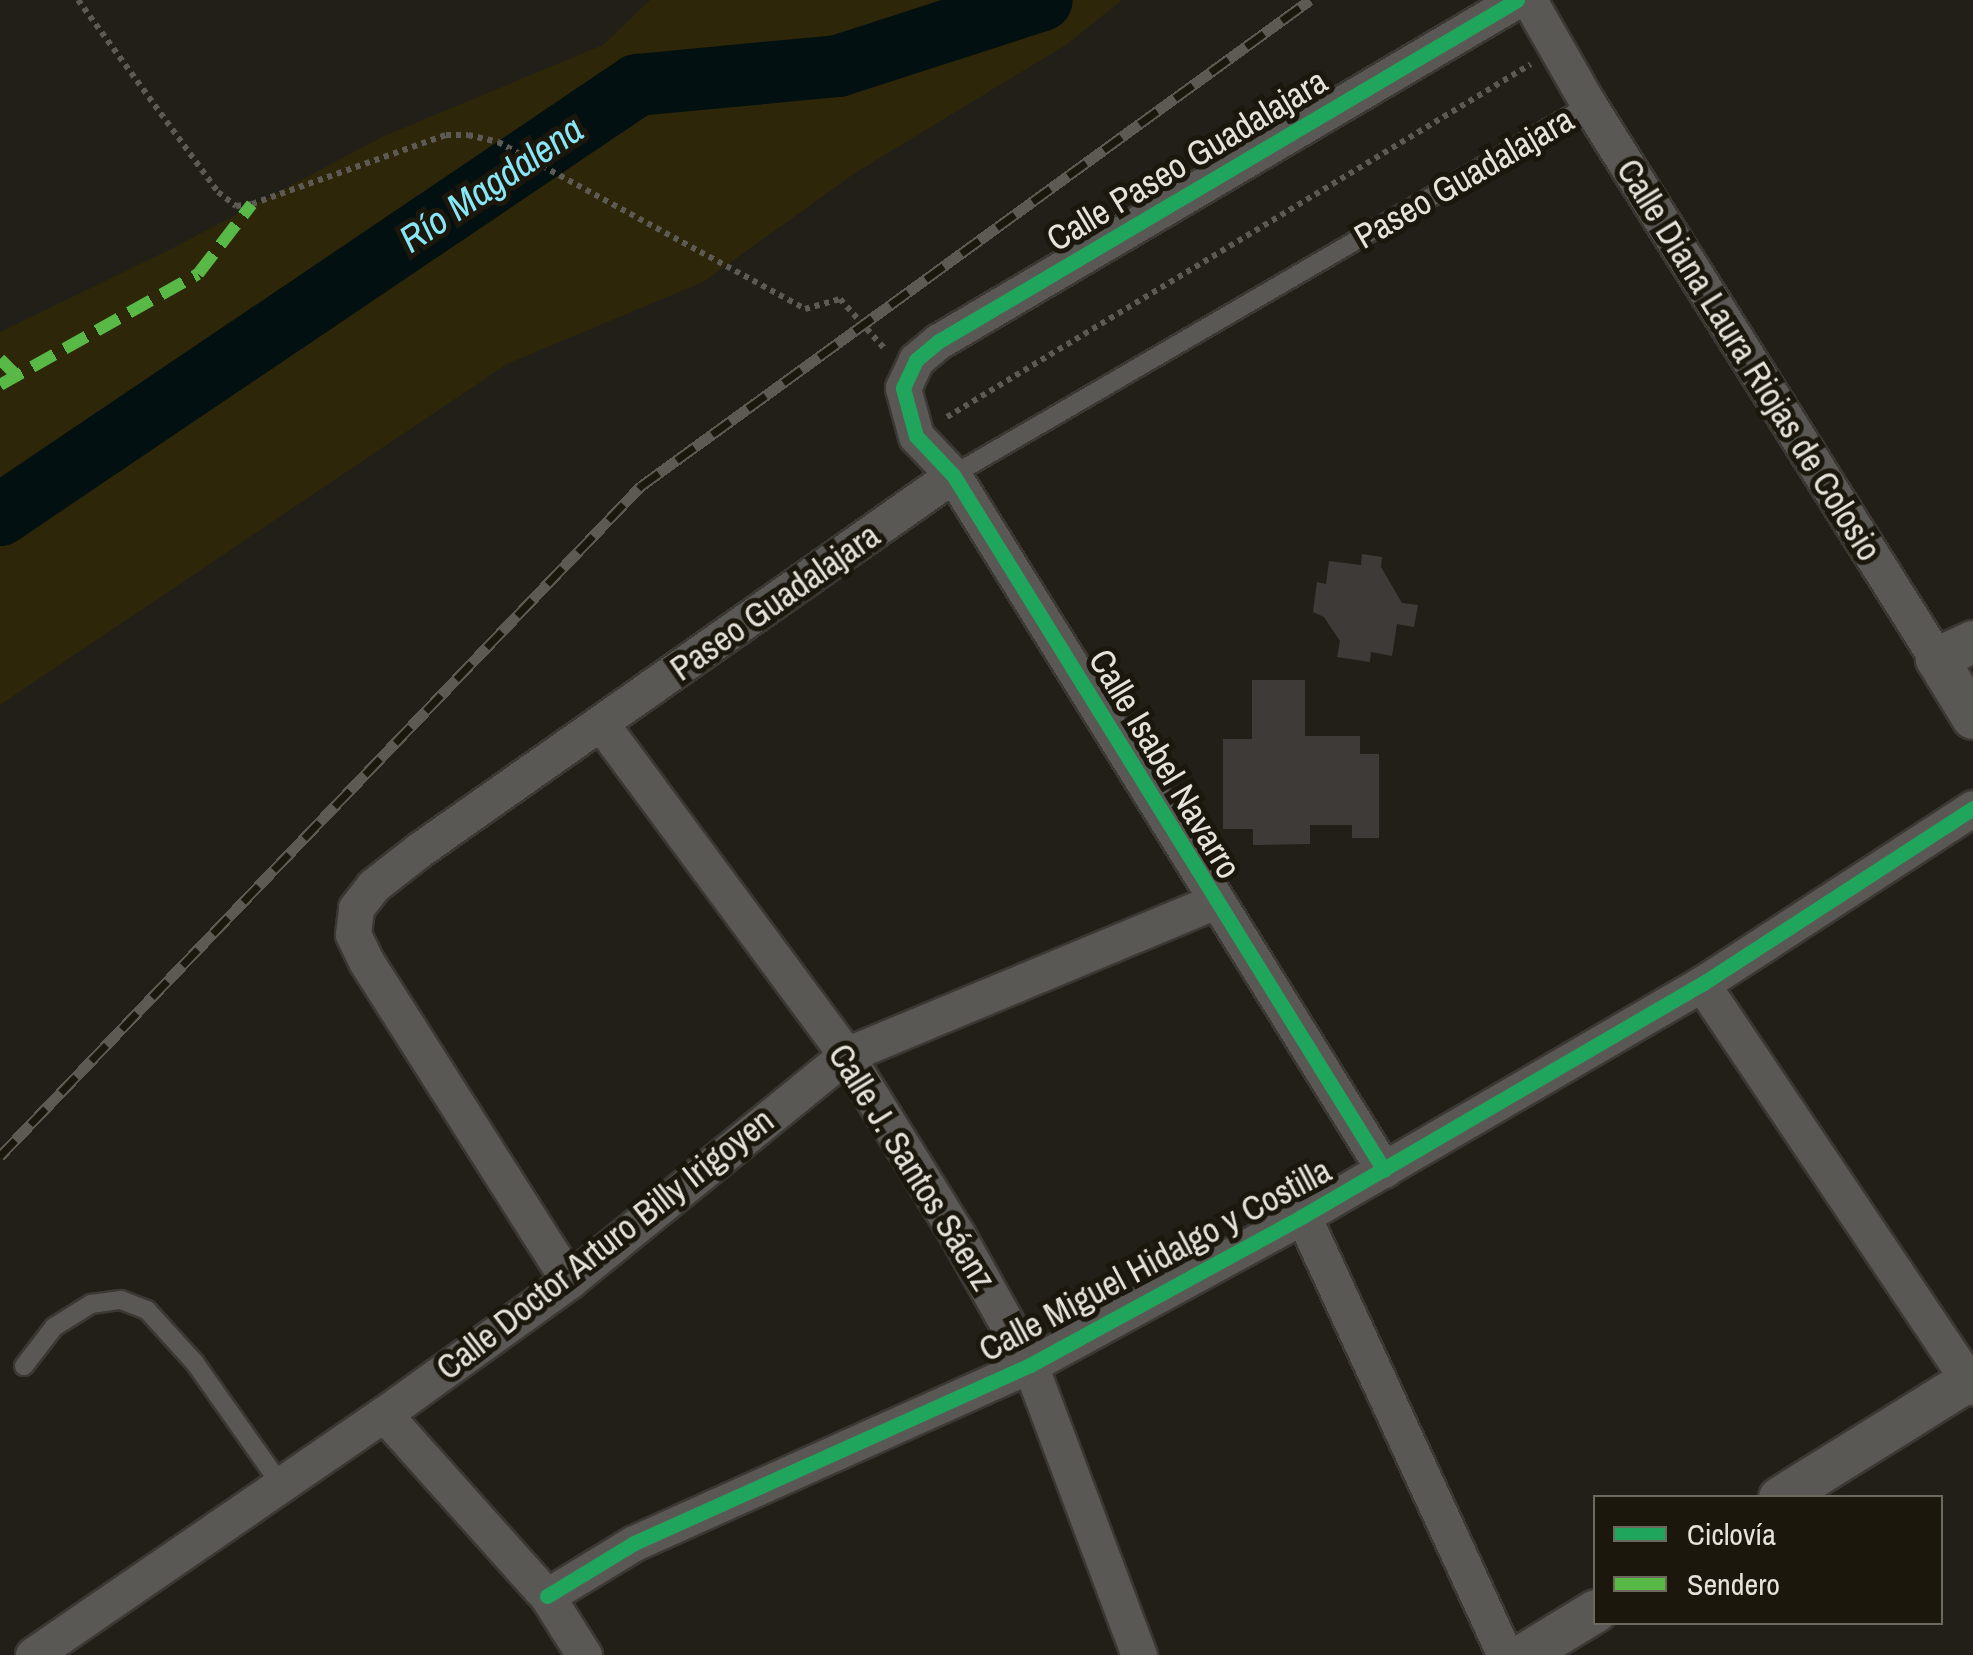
<!DOCTYPE html>
<html>
<head>
<meta charset="utf-8">
<style>
  body { margin:0 }
  #map { position:relative; width:1973px; height:1655px; overflow:hidden; background:#221f18; font-family:"Archivo Narrow",sans-serif }
  div>[style] { position:absolute }
  .sand>* { inset:0; background:#2d2608 }
  .river>* { height:62px; margin:-31px; padding:0 31px; transform-origin:31px; border-radius:31px; background:#031011 }
  .building>* { inset:0; background:#3e3a38 }
  .path>* { height:6px; margin-top:-3px; transform-origin:0; background:repeating-linear-gradient(90deg,#5d5a56 0 5px,transparent 0 10px) }
  .roads { filter:drop-shadow(2px 0 #3b3834) drop-shadow(-2px 0 #3b3834) drop-shadow(0 2px #3b3834) drop-shadow(0 -2px #3b3834) }
  .service>* { height:18px; margin:-9px; padding:0 9px; transform-origin:9px; border-radius:9px; background:#5a5854 }
  .minor>* { height:35px; margin:-17.5px; padding:0 17.5px; transform-origin:17.5px; border-radius:17.5px; background:#5a5854 }
  .tertiary>* { height:42px; margin:-21px; padding:0 21px; transform-origin:21px; border-radius:21px; background:#5a5854 }
  .rail>* { height:11px; margin-top:-5.5px; transform-origin:0; background:repeating-linear-gradient(90deg,#1b170c 0 22px,#5d5a54 0 44px); box-sizing:border-box; border-block:2px solid #5d5a54 }
  .quiet>* { height:12px; margin-top:-6px; transform-origin:0; background:repeating-linear-gradient(90deg,#58b947 0 25px,transparent 0 37px) }
  .cycleway>* { height:15px; margin:-7.5px; padding:0 7.5px; transform-origin:7.5px; border-radius:7.5px; background:#20a55d }
  span { translate:-50% -50%; white-space:nowrap; text-align:center; line-height:1.15; -webkit-text-stroke:10px #1b170c; paint-order:stroke }
  .street-label { font-size:35px; color:#e6e3dc }
  .water-label { font-size:38px; color:#88e7f7; font-style:italic }
  .legend { position:absolute; left:1593px; top:1495px; width:350px; height:130px; box-sizing:border-box; background:#1b170c; border:2px solid #6c695f; margin:0; padding:12px 18px; list-style:none; font-size:30px; color:#e6e3dc }
  .legend li { display:flex; align-items:center; gap:20px; height:50px }
  .legend b { width:50px; border:2px solid #6c695f }
</style>
</head>
<body>
<div id="map">
  <div class="sand">
    <div style="clip-path:polygon(650px 0,1122px 0,1066px 45px,855px 173px,703px 282px,507px 364px,0 705px,0 332px,171px 249px,382px 137px,603px 45px)"></div>
  </div>
  <div class="river">
    <div style="left:0;top:515px;width:769px;rotate:-34.02deg"></div>
    <div style="left:637px;top:85px;width:202px;rotate:-5.4deg"></div>
    <div style="left:838px;top:66px;width:214px;rotate:-17.9deg"></div>
  </div>
  <div class="building">
    <div style="clip-path:polygon(1362px 554px,1382px 557px,1381px 567px,1402px 603px,1418px 605px,1414px 627px,1397px 624px,1392px 656px,1371px 652px,1370px 662px,1337px 657px,1340px 641px,1324px 617px,1313px 612px,1317px 582px,1326px 584px,1329px 561px,1361px 565px)"></div>
    <div style="clip-path:polygon(1252px 680px,1305px 680px,1305px 736px,1360px 736px,1360px 754px,1379px 754px,1379px 838px,1352px 838px,1352px 825px,1310px 825px,1310px 844px,1253px 845px,1253px 829px,1223px 829px,1223px 739px,1252px 739px)"></div>
  </div>
  <div class="path">
    <div style="left:78px;top:0;width:238px;rotate:53.9deg"></div>
    <div style="left:218px;top:192px;width:23px;rotate:38deg"></div>
    <div style="left:236px;top:206px;width:16px;rotate:-7deg"></div>
    <div style="left:252px;top:204px;width:206px;rotate:-19.6deg"></div>
    <div style="left:446px;top:135px;width:22px"></div>
    <div style="left:468px;top:135px;width:31px;rotate:13deg"></div>
    <div style="left:498px;top:142px;width:349px;rotate:28.5deg"></div>
    <div style="left:805px;top:309px;width:36px;rotate:-16deg"></div>
    <div style="left:840px;top:299px;width:66px;rotate:48.1deg"></div>
    <div style="left:947px;top:417px;width:682px;rotate:-31.15deg"></div>
  </div>
  <div class="roads">
    <div class="service">
      <div style="left:953px;top:475px;width:736px;rotate:-30.19deg"></div>
      <div style="left:24px;top:1366px;width:49px;rotate:-52.4deg"></div>
      <div style="left:54px;top:1327px;width:44px;rotate:-31.9deg"></div>
      <div style="left:91px;top:1304px;width:30px;rotate:-8deg"></div>
      <div style="left:121px;top:1300px;width:28px;rotate:21deg"></div>
      <div style="left:147px;top:1310px;width:72px;rotate:47.8deg"></div>
      <div style="left:195px;top:1363px;width:149px;rotate:54.8deg"></div>
    </div>
    <div class="minor">
      <div style="left:1529px;top:0;width:121px;rotate:60.3deg"></div>
      <div style="left:1589px;top:105px;width:654px;rotate:57.86deg"></div>
      <div style="left:602px;top:725px;width:410px;rotate:53.5deg"></div>
      <div style="left:846px;top:1055px;width:211px;rotate:58.2deg"></div>
      <div style="left:957px;top:1234px;width:150px;rotate:60.9deg"></div>
      <div style="left:1030px;top:1365px;width:310px;rotate:69.4deg"></div>
      <div style="left:1702px;top:984px;width:486px;rotate:56.1deg"></div>
      <div style="left:1384px;top:1170px;width:818px;rotate:-121.8deg"></div>
      <div style="left:953px;top:475px;width:54px;rotate:-133.5deg"></div>
      <div style="left:916px;top:436px;width:50px;rotate:-105.2deg"></div>
      <div style="left:903px;top:388px;width:31px;rotate:-65deg"></div>
      <div style="left:916px;top:360px;width:30px;rotate:-40deg"></div>
      <div style="left:939px;top:341px;width:671px;rotate:-30.54deg"></div>
      <div style="left:1303px;top:1216px;width:483px;rotate:65.3deg"></div>
      <div style="left:569px;top:1281px;width:379px;rotate:-122.4deg"></div>
      <div style="left:366px;top:961px;width:30px;rotate:-116deg"></div>
      <div style="left:353px;top:934px;width:26px;rotate:-83deg"></div>
      <div style="left:356px;top:908px;width:28px;rotate:-52deg"></div>
      <div style="left:373px;top:886px;width:58px;rotate:-38deg"></div>
      <div style="left:419px;top:850px;width:653px;rotate:-35.08deg"></div>
      <div style="left:384px;top:1414px;width:244px;rotate:48.2deg"></div>
      <div style="left:547px;top:1596px;width:70px;rotate:57.9deg"></div>
      <div style="left:547px;top:1596px;width:102px;rotate:-31.3deg"></div>
      <div style="left:634px;top:1543px;width:434px;rotate:-24.2deg"></div>
      <div style="left:1030px;top:1365px;width:311px;rotate:-28.6deg"></div>
      <div style="left:1303px;top:1216px;width:462px;rotate:-30.2deg"></div>
      <div style="left:1702px;top:984px;width:323px;rotate:-33deg"></div>
      <div style="left:33px;top:1655px;width:426px;rotate:-34.5deg"></div>
      <div style="left:384px;top:1414px;width:228px;rotate:-35.7deg"></div>
      <div style="left:569px;top:1281px;width:357px;rotate:-39.2deg"></div>
      <div style="left:846px;top:1055px;width:399px;rotate:-22.6deg"></div>
    </div>
    <div class="tertiary">
      <div style="left:1973px;top:642px;width:40px;rotate:155deg"></div>
      <div style="left:1937px;top:659px;width:69px;rotate:58.6deg"></div>
      <div style="left:1780px;top:1498px;width:227px;rotate:-31.9deg"></div>
      <div style="left:1524px;top:1655px;width:84px;rotate:-31.4deg"></div>
    </div>
  </div>
  <div class="rail">
    <div style="left:0;top:1156px;width:927px;rotate:-46.27deg"></div>
    <div style="left:641px;top:486px;width:827px;rotate:-36deg"></div>
  </div>
  <div class="quiet">
    <div style="left:0;top:359px;width:25px;rotate:45deg"></div>
    <div style="left:0;top:385px;width:227px;rotate:-29.3deg"></div>
    <div style="left:198px;top:274px;width:88px;rotate:-52.4deg"></div>
  </div>
  <div class="cycleway">
    <div style="left:1384px;top:1170px;width:818px;rotate:-121.8deg"></div>
    <div style="left:953px;top:475px;width:54px;rotate:-133.5deg"></div>
    <div style="left:916px;top:436px;width:50px;rotate:-105.2deg"></div>
    <div style="left:903px;top:388px;width:31px;rotate:-65deg"></div>
    <div style="left:916px;top:360px;width:30px;rotate:-40deg"></div>
    <div style="left:939px;top:341px;width:671px;rotate:-30.54deg"></div>
    <div style="left:547px;top:1596px;width:102px;rotate:-31.3deg"></div>
    <div style="left:634px;top:1543px;width:434px;rotate:-24.2deg"></div>
    <div style="left:1030px;top:1365px;width:311px;rotate:-28.6deg"></div>
    <div style="left:1303px;top:1216px;width:462px;rotate:-30.2deg"></div>
    <div style="left:1702px;top:984px;width:323px;rotate:-33deg"></div>
  </div>
  <div class="street-label">
    <span style="left:1187px;top:160px;rotate:-31deg">Calle Paseo Guadalajara</span>
    <span style="left:1464px;top:178px;rotate:-30deg">Paseo Guadalajara</span>
    <span style="left:1749px;top:360px;rotate:58deg">Calle Diana Laura Riojas de Colosio</span>
    <span style="left:775px;top:602px;rotate:-35deg">Paseo Guadalajara</span>
    <span style="left:1165px;top:764px;rotate:59deg">Calle Isabel Navarro</span>
    <span style="left:912px;top:1167px;rotate:58deg">Calle J. Santos Sáenz</span>
    <span style="left:605px;top:1244px;rotate:-38deg">Calle Doctor Arturo Billy Irigoyen</span>
    <span style="left:1155px;top:1260px;rotate:-28deg">Calle Miguel Hidalgo y Costilla</span>
  </div>
  <div class="water-label">
    <span style="left:491px;top:184px;rotate:-34deg">Río Magdalena</span>
  </div>
  <ul class="legend">
  <li><b style="height:12px;background:#20a55d"></b>Ciclovía</li>
  <li><b style="height:12px;background:#58b947"></b>Sendero</li>
  </ul>
</div>
</body>
</html>
